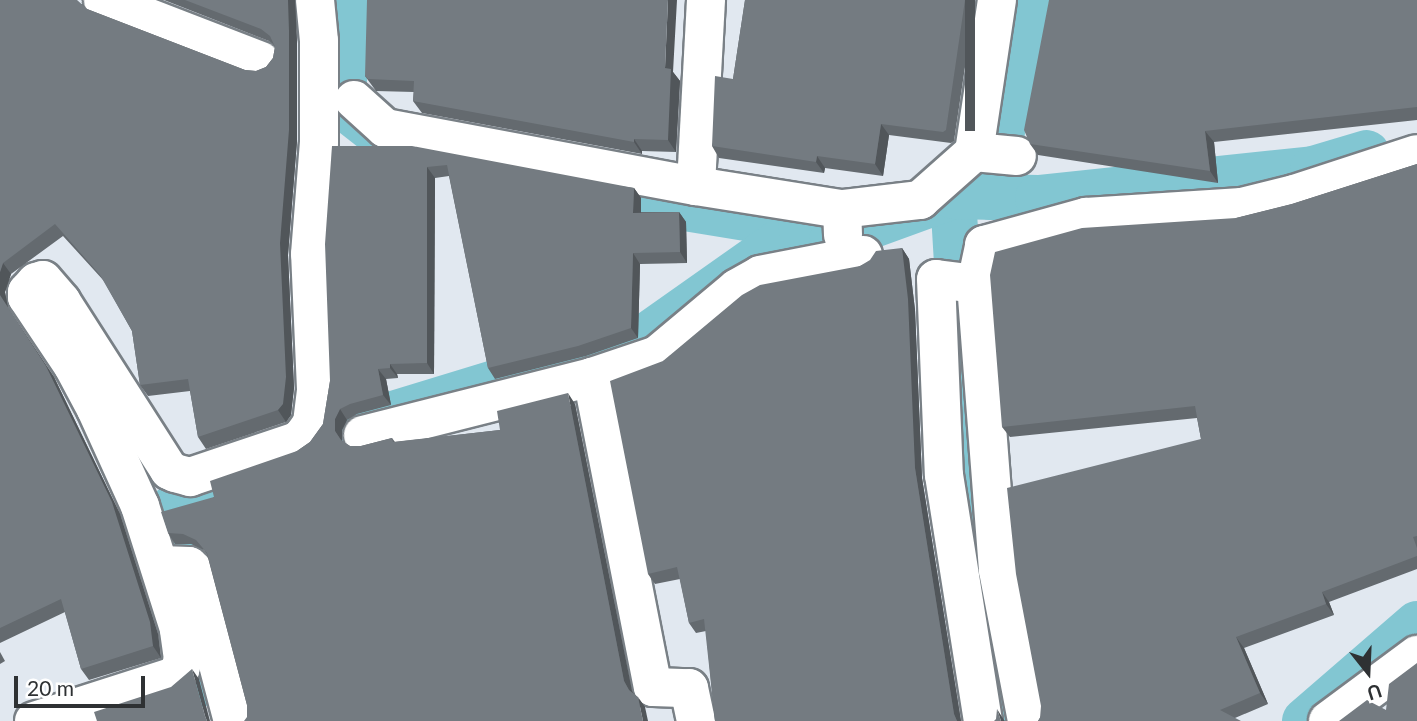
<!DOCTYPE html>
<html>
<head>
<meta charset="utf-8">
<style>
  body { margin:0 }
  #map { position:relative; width:1417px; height:721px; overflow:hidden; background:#e1e8f0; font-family:Lato,sans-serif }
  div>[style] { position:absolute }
  .canal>* { height:46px; margin:-23px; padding:0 23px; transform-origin:23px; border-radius:23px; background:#82c6d2 }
  .roads { filter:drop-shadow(2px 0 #798086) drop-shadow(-2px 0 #798086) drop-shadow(0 2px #798086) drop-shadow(0 -2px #798086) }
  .minor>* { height:38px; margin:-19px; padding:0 19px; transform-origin:19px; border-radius:19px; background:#fff }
  .wall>* { inset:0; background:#646a6f }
  .shaded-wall>* { inset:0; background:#51565a; transform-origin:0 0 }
  .building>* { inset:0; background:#747b81 }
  span { translate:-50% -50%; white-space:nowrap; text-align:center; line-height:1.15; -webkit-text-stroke:5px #fff; paint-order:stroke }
  .north { position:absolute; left:1333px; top:637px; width:70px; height:70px; -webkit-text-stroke:5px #fff; paint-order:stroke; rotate:162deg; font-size:19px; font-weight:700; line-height:28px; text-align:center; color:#2e3133 }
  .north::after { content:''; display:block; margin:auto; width:24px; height:32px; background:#2e3133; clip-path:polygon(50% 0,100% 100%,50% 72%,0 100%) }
  .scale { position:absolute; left:14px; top:676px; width:131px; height:32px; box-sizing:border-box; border:4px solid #2e3133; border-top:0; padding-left:9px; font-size:21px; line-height:24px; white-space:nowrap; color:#2e3133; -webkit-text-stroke:5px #fff; paint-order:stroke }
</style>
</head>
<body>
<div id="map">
  <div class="canal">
    <div style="left:344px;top:0;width:107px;rotate:90deg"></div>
    <div style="left:344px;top:107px;width:41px;rotate:38deg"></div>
    <div style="left:582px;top:183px;width:94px;rotate:14.2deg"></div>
    <div style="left:673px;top:206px;width:130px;rotate:9.3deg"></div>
    <div style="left:953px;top:196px;width:288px;rotate:86.6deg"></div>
    <div style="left:970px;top:483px;width:223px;rotate:82.8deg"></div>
    <div style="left:990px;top:197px;width:200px;rotate:-79.6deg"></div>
    <div style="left:142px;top:702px;width:70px;rotate:-17.4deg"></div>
    <div style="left:209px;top:681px;width:175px;rotate:-102.8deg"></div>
    <div style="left:170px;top:510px;width:31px;rotate:-40deg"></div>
    <div style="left:194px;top:490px;width:99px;rotate:-15.2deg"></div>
    <div style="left:290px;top:464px;width:64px;rotate:-32.9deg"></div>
    <div style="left:344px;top:429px;width:315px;rotate:-17deg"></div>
    <div style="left:645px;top:337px;width:191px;rotate:-35.2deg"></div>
    <div style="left:801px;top:227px;width:34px;rotate:23deg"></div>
    <div style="left:832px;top:240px;width:129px;rotate:-20deg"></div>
    <div style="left:953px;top:196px;width:85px;rotate:1.3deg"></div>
    <div style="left:1038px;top:198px;width:277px;rotate:-6deg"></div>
    <div style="left:1313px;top:169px;width:56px;rotate:-16.5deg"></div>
    <div style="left:1305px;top:721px;width:148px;rotate:-40.9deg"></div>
  </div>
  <div class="roads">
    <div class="minor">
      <div style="left:103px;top:0;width:169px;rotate:21.1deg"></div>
      <div style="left:706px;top:0;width:186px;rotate:93.1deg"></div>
      <div style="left:696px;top:186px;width:148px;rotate:9deg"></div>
      <div style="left:354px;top:100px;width:42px;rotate:42.1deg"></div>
      <div style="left:385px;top:128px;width:316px;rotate:10.6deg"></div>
      <div style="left:974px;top:152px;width:154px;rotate:-81.4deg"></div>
      <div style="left:843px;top:235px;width:26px;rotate:-92deg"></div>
      <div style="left:842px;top:209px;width:79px;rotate:-6.6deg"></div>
      <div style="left:920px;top:200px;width:72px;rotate:-41.6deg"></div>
      <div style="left:974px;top:152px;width:43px;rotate:5.3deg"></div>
      <div style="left:976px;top:284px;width:40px;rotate:-172.9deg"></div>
      <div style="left:936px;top:279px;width:196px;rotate:87.7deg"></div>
      <div style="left:944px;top:475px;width:249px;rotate:81deg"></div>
      <div style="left:592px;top:377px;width:69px;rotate:-18.7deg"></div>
      <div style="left:657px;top:355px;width:104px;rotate:-39.9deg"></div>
      <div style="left:737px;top:288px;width:26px;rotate:-29deg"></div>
      <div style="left:760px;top:275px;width:105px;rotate:-11deg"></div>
      <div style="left:363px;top:435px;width:236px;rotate:-14.2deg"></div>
      <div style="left:592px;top:377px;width:316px;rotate:78.9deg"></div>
      <div style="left:653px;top:687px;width:36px;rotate:2deg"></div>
      <div style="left:689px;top:688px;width:34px;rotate:78deg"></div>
      <div style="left:160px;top:565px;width:29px;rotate:2deg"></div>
      <div style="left:189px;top:566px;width:6px;rotate:45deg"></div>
      <div style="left:193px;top:570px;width:156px;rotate:75.2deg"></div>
      <div style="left:34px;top:721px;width:145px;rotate:-17.7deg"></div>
      <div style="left:172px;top:677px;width:11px;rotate:-41deg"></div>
      <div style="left:180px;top:670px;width:11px;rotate:-75deg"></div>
      <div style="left:183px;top:659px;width:30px;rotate:-98deg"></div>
      <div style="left:179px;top:629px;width:129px;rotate:-107.6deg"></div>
      <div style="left:140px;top:506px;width:107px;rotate:-114.4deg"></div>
      <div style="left:96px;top:409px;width:49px;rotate:-118.1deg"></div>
      <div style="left:73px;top:366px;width:83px;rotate:-123.7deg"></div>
      <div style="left:27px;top:297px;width:5px;rotate:-90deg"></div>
      <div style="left:27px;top:292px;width:13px;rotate:-48deg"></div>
      <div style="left:36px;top:282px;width:7px;rotate:-16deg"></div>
      <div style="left:43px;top:280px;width:28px;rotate:49deg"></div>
      <div style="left:61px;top:301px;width:201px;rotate:57.4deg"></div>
      <div style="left:169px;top:470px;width:7px;rotate:27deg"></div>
      <div style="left:175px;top:473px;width:16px;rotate:15deg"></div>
      <div style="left:190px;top:477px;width:113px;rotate:-18.6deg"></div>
      <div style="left:297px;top:441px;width:8px;rotate:-40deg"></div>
      <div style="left:303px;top:436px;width:16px;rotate:-55deg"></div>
      <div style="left:312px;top:423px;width:34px;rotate:-83deg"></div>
      <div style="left:316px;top:389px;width:135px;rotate:-92.5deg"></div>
      <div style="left:310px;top:254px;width:112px;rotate:-85.4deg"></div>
      <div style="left:319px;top:142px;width:101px;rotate:-90deg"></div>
      <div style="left:319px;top:41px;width:41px;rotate:-95.6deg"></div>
      <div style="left:1027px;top:721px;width:154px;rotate:-100.9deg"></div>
      <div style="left:998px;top:570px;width:287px;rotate:-94.4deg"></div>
      <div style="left:976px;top:284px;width:40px;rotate:-78deg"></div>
      <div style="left:984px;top:245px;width:106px;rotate:-15.4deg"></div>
      <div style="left:1086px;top:217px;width:156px;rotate:-3.7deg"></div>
      <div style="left:1242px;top:207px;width:54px;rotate:-14deg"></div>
      <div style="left:1294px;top:194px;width:129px;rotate:-18deg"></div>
      <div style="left:1328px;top:721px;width:111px;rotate:-36.6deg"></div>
    </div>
  </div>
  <div class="wall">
    <div style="clip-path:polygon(0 0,82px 4px,87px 9px,245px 70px,256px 71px,266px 67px,273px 58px,275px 47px,273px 44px,269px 41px,164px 0,295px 0,297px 42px,297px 141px,288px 255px,294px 388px,291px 415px,286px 422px,206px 449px,198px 437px,190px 391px,148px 396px,140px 385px,132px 331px,104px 281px,63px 236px,11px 274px,5px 292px,8px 308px,54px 377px,120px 514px,158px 634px,161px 658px,89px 680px,81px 669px,65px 612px,0 643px)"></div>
    <div style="clip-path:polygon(745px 0,975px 0,954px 141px,951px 143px,889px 135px,883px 176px,825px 168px,824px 173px,719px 158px,712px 146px,733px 79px)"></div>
    <div style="clip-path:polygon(1417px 0,1417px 120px,1214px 142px,1218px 183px,1038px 155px,1030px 144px)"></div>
    <div style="clip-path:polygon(673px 72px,680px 81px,676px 152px,642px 151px,642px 154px,422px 113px,413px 101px,414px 92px,376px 91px,365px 76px)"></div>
    <div style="clip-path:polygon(332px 146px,634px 188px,641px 198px,641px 212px,679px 212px,686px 222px,687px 263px,640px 264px,638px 338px,586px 356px,495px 379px,488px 368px,449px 176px,435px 178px,434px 374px,397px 374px,398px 378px,386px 379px,391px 405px,357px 414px,347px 420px,342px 430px,342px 441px,350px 446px,361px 446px,392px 438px,395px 442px,500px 430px,575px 404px,632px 691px,645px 707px,247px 717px,247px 705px,207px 554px,204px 550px,191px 544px,175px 544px,168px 533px,214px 497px,297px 451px,310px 442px,323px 424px,330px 381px)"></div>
    <div style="clip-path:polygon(1417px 164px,1417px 569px,1329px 602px,1334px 615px,1244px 648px,1268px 704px,1235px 718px,1038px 721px,1201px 439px,1197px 418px,1010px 437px,1002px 427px,1236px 218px,1292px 204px)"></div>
    <div style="clip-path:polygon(902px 248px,909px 259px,915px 310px,922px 478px,961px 721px,715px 721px,706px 631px,696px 633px,689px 623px,680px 579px,655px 584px,648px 574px,663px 361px,860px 266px)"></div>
    <div style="clip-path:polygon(0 652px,5px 661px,0 664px)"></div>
  </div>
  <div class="shaded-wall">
    <div style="clip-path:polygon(288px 0,295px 0,297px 42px,297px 141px,288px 255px,294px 388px,291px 415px,286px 422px,278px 410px,280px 243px)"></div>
    <div style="clip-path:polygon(668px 0,677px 0,673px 72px,680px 81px,676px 152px,668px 140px,665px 68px)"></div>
    <div style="left:965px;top:0;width:10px;height:131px"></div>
    <div style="clip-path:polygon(881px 124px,889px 135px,883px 176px,875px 164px)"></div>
    <div style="clip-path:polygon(1205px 131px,1214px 142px,1218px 183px,1210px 171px)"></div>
    <div style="clip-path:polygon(634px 139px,642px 151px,642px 154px,634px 142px)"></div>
    <div style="clip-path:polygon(817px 156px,825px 168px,824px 173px,816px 162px)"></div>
    <div style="clip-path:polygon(427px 167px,435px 178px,434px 374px,427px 363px)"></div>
    <div style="clip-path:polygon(634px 188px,641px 198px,641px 223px,633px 213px)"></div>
    <div style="clip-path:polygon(679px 212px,686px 222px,687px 263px,680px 252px)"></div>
    <div style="clip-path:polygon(902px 248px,909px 259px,915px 310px,922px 478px,961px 721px,957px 721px,954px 714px,915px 468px)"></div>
    <div style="clip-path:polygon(633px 253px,640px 264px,638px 338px,631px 328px)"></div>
    <div style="clip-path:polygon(3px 263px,11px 274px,5px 292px,8px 308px,54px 377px,120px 514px,158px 634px,161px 658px,153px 646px,0 297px,0 272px)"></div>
    <div style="clip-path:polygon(390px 364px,397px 374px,398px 378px,390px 368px)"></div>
    <div style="clip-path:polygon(378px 369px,386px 379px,391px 405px,383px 395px)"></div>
    <div style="clip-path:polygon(568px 393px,575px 404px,632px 691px,636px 701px,629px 690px,624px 681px)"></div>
    <div style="clip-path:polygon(340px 409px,347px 420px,342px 430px,342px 441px,348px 451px,335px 431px,335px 419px)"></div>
    <div style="clip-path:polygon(1322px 592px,1329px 602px,1334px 615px,1326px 604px)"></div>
    <div style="clip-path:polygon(1236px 637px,1244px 648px,1268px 704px,1260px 693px)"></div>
    <div style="clip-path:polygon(192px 669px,199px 679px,210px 721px,207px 721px,205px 716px)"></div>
    <div style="clip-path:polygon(638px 697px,645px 707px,648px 721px,643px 721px)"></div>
    <div style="clip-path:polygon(997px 709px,1004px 720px,1005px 721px,1001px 721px)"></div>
  </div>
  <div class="building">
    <div style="clip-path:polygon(0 0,77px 0,87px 9px,245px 70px,256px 71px,266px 67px,273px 58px,275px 47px,270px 36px,261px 29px,185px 0,288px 0,289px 31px,289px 130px,280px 243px,286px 377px,283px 404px,278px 410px,198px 437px,188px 379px,140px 385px,132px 331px,100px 275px,55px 224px,3px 263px,0 272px)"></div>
    <div style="clip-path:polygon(367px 0,668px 0,665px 68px,671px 69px,668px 140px,634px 139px,634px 142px,413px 101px,414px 81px,368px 79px,365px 76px)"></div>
    <div style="clip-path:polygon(745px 0,965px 0,946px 130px,943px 132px,881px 124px,875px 164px,817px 156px,816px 162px,712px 146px,715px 76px,733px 79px)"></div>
    <div style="clip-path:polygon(1049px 0,1417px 0,1417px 107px,1205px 131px,1210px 171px,1030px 144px,1024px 130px)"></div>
    <div style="clip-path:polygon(332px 146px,412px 146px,634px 188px,633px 213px,679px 212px,680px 252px,633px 253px,631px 328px,578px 346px,488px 368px,447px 165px,427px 167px,427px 363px,390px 364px,390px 368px,378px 369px,383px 395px,350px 404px,340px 409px,335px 419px,335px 431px,341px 440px,350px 446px,361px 446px,392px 438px,393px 442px,500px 430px,497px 411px,568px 393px,624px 681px,629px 690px,638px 697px,643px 721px,244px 721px,247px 717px,247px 705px,207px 553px,196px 540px,183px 534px,168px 533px,161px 512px,214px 497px,210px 481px,297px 451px,310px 442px,323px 424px,330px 381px,325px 244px)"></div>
    <div style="clip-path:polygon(1417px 164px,1417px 536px,1413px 537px,1417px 548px,1417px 556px,1322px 592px,1326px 604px,1236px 637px,1260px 693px,1220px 710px,1241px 721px,1038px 721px,1040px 718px,1041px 706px,1016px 574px,1007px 488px,1201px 439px,1195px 406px,1002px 427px,990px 275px,995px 252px,1082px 228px,1236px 218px,1292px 204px)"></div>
    <div style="clip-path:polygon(902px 248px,908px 299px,915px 468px,954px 714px,957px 721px,715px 721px,704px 619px,689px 623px,677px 567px,648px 574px,610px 381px,663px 361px,742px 295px,760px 285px,860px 266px,870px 260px,876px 251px)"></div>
    <div style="clip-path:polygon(0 295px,46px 366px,112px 502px,150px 622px,153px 646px,81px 669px,61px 599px,0 628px)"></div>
    <div style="clip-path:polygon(1417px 663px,1417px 721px,1339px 721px,1367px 700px,1386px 710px,1389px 684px)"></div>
    <div style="clip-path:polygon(192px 669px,205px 716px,207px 721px,97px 721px,94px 712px,171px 687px)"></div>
    <div style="clip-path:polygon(997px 709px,1001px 721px,994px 721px,996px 719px)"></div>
  </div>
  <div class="north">U</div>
  <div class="scale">20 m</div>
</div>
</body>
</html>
